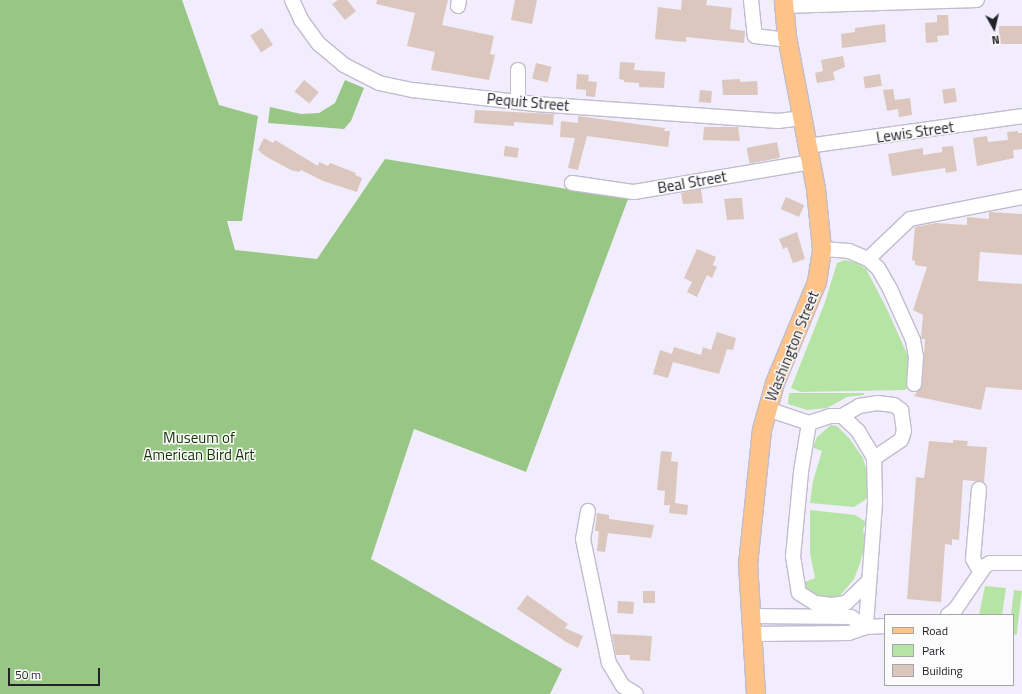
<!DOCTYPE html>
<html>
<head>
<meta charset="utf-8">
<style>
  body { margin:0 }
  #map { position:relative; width:1022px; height:694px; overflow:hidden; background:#f1edfc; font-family:"Titillium Web",sans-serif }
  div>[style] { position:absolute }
  .green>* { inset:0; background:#b6e4a4; transform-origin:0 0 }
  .forest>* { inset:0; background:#97c685 }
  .building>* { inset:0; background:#dcc7bf; transform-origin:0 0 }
  .roads { filter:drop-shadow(1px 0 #c1bcce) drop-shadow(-1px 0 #c1bcce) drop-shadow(0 1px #c1bcce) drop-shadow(0 -1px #c1bcce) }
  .minor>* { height:14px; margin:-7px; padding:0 7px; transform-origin:7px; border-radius:7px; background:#fff }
  .major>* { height:18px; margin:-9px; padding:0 9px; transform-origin:9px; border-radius:9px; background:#fdc388 }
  span { translate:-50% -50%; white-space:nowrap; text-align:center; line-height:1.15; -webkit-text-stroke:3px #fcfcfc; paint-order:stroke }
  .street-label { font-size:15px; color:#242229 }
  .park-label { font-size:15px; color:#143305 }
  .legend { position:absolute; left:884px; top:614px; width:130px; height:72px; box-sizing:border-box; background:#fcfcfc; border:1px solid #a6a5a8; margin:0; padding:5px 7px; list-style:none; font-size:12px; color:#242229 }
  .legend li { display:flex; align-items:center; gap:8px; height:20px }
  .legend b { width:20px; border:1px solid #a6a5a8 }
  .north { position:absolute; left:974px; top:8px; width:40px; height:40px; -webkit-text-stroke:3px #fcfcfc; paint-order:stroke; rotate:172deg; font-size:11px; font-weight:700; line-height:16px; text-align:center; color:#242229 }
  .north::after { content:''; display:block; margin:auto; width:14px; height:18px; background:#242229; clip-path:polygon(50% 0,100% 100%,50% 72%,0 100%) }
  .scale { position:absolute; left:8px; top:668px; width:92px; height:18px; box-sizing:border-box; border:2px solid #242229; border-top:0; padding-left:5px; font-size:12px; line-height:14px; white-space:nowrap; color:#242229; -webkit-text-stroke:3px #fcfcfc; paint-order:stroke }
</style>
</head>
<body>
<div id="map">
  <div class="green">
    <div style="clip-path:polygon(845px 260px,857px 263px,866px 269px,886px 307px,908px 356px,909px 386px,905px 390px,801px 392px,791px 388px,825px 302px,837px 263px)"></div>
    <div style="clip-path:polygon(789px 393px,864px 393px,864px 395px,847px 397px,827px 408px,807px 410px,788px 404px)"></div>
    <div style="clip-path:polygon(831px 425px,837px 426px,849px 438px,863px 458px,866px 468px,867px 496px,865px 500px,854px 507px,810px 503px,813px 481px,822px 451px,814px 448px,814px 445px,817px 437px)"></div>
    <div style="clip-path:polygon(810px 510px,855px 515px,866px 522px,863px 530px,865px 538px,864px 550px,859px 566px,854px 579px,838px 598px,821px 599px,803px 587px,805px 582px,815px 578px,810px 553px)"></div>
    <div style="clip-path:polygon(985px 586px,1006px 588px,1002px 615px,979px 615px)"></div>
    <div style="left:1014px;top:590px;width:8px;height:44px;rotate:7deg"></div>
  </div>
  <div class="forest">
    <div style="clip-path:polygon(0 0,182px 0,219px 105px,258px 116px,242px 221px,227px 221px,235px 250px,317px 259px,385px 159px,628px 199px,526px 472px,414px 429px,371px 559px,562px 669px,550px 694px,0 694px)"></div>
    <div style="clip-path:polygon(345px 80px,364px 88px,351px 121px,344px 129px,268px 123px,270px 107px,301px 114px,319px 113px,335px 103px)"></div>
  </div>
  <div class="building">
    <div style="clip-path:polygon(338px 0,347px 0,356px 11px,345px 20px,332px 4px)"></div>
    <div style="clip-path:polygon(377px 0,448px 0,442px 25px,494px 36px,490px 54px,495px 55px,489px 80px,431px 70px,435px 52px,407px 46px,415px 13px,376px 4px)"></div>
    <div style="clip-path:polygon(515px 0,537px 0,532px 24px,511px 20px)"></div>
    <div style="clip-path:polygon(682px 0,707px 0,706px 5px,732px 8px,730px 29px,745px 31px,744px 43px,686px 37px,686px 42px,655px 39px,658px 7px,681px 10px)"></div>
    <div style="clip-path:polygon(937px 15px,948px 15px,949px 35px,937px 36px,938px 42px,926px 43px,925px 23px,937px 22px)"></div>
    <div style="clip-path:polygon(885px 24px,886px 42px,842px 48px,841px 34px,855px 32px,855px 28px)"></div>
    <div style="left:1022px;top:26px;width:18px;height:23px;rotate:90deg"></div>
    <div style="left:262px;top:28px;width:20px;height:14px;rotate:57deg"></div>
    <div style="clip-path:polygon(843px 56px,845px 67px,833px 72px,835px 80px,817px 83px,815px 73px,823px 71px,821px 60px)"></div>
    <div style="clip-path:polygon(620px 62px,635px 63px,634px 70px,665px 72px,664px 88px,639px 87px,639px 83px,624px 82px,624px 80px,619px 79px)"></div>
    <div style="left:536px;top:63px;width:16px;height:16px;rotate:14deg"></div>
    <div style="clip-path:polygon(577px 74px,589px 75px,588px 81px,597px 82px,595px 97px,586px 96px,586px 90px,576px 89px)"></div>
    <div style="left:880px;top:74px;width:12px;height:17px;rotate:81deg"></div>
    <div style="clip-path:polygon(740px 79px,740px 82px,757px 81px,758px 95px,723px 95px,722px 80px)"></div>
    <div style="left:304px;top:80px;width:19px;height:15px;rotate:39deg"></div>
    <div style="left:955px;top:88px;width:14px;height:13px;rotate:82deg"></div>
    <div style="clip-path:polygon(893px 89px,895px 100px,910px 98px,912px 115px,899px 117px,898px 109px,887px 111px,883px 90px)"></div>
    <div style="left:700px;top:90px;width:12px;height:12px;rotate:5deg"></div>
    <div style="clip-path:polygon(475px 110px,554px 114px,553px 125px,514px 122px,514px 126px,474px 123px)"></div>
    <div style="clip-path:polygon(578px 116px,665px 128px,664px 131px,670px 131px,668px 147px,587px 136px,578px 170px,568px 168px,575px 138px,560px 137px,561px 121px,578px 123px)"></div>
    <div style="clip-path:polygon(704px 127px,738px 127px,740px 141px,703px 140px)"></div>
    <div style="clip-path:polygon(1018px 131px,1018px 133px,1022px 133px,1022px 149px,1013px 150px,1014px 158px,977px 166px,973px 138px,987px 136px,988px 142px,1008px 140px,1007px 132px)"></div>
    <div style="clip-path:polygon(264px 138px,273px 143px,275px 140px,318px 166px,319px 162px,328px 166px,330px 163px,356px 173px,355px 175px,362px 178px,357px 192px,323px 181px,301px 170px,299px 172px,291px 170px,265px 156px,258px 150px)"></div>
    <div style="left:777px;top:142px;width:16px;height:31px;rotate:79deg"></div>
    <div style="left:505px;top:146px;width:14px;height:10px;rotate:8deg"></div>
    <div style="clip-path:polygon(953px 146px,957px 171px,946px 173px,945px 168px,892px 176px,888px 154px,923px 148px,923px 155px,942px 152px,942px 147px)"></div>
    <div style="clip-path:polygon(701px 189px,703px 203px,683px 204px,681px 193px)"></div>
    <div style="left:786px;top:197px;width:20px;height:13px;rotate:24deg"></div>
    <div style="clip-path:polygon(735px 198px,742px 198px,744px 219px,727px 220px,724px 199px)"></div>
    <div style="clip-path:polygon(989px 212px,1022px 214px,1022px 255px,980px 252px,978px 281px,1022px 284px,1022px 390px,986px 387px,981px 410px,914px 396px,922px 385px,925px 339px,921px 339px,923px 315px,913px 310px,927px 267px,915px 265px,915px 261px,912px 260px,915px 227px,936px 223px,967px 225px,967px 217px,989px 219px)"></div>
    <div style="clip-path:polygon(797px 232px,805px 259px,793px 263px,787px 247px,783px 249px,779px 239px)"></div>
    <div style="clip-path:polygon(697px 249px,716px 257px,713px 265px,717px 267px,712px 278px,707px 275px,697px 297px,687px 292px,692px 282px,684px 278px)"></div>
    <div style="clip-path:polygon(717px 332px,736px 338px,733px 350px,727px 349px,719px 374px,673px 362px,668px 378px,653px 374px,660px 350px,672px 354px,674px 347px,701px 355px,703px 347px,711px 350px)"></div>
    <div style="clip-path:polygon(953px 440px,968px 441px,967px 446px,987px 447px,984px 482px,963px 480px,959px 540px,952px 539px,952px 545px,945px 544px,941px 602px,907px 599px,916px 477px,924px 478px,929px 441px,953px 443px)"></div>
    <div style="clip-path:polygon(661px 451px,672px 452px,671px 461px,678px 462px,675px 503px,688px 505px,687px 515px,669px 513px,670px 505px,664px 505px,665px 491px,657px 490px)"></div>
    <div style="clip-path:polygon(597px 513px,609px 515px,609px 519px,654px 525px,651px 538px,608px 533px,605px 552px,597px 551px,599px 531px,595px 531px)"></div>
    <div style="left:643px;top:591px;width:12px;height:12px"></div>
    <div style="clip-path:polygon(527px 595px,568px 624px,565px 628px,583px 636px,578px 648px,566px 642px,517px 609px)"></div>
    <div style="left:618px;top:601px;width:16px;height:12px;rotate:4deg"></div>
    <div style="clip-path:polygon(612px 634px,652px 636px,650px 661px,630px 660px,630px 655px,616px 655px)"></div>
  </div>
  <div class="roads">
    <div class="minor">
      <div style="left:292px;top:0;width:23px;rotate:65deg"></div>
      <div style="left:302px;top:21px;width:29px;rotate:54deg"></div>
      <div style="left:319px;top:44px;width:33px;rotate:40deg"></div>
      <div style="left:344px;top:65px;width:39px;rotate:27deg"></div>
      <div style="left:379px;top:83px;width:35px;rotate:12deg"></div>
      <div style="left:413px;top:90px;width:123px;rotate:6.5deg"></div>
      <div style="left:535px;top:104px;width:244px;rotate:4deg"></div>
      <div style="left:778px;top:121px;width:24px;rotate:-7deg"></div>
      <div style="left:751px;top:0;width:36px;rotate:84deg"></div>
      <div style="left:755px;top:36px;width:32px;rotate:7deg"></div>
      <div style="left:458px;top:6px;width:6px;rotate:-81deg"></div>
      <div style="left:784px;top:6px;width:193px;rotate:-1.8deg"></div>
      <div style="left:518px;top:70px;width:32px;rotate:90deg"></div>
      <div style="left:807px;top:146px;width:217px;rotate:-7.9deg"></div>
      <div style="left:572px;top:183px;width:63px;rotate:8.3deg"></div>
      <div style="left:634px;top:192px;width:180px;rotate:-9.6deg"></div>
      <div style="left:822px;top:249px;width:27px;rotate:4deg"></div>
      <div style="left:849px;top:251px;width:21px;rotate:23deg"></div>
      <div style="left:868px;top:259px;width:58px;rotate:-43.6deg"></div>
      <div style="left:910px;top:219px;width:114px;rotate:-11.1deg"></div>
      <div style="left:868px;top:259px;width:13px;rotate:42deg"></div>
      <div style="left:878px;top:268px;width:24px;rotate:60deg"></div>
      <div style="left:890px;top:289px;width:56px;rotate:65.7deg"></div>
      <div style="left:913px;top:340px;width:17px;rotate:80deg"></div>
      <div style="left:916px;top:357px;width:27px;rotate:94deg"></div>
      <div style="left:767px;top:409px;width:44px;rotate:18.4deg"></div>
      <div style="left:809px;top:423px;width:22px;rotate:-18deg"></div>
      <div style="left:830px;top:416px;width:12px"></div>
      <div style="left:842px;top:416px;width:22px;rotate:43deg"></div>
      <div style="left:858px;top:431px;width:31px;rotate:59deg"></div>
      <div style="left:874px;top:458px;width:45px;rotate:88.7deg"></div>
      <div style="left:875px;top:503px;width:124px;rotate:94.2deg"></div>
      <div style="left:842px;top:416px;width:20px;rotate:-30deg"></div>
      <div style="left:859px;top:406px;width:18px;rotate:-9deg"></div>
      <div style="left:877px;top:403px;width:17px;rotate:7deg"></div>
      <div style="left:894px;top:405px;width:9px;rotate:36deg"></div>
      <div style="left:901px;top:410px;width:21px;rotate:82deg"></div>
      <div style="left:904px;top:431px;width:9px;rotate:108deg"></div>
      <div style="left:901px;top:440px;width:32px;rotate:146deg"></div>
      <div style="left:809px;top:423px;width:50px;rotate:99.3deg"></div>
      <div style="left:801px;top:472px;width:84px;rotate:95.4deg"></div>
      <div style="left:793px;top:556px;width:37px;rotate:81deg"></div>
      <div style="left:799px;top:593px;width:19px;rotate:32deg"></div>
      <div style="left:815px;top:603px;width:17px;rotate:7deg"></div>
      <div style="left:832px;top:605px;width:14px;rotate:-8deg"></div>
      <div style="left:846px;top:603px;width:32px;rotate:-44deg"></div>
      <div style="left:979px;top:489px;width:70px;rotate:94.9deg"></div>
      <div style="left:973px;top:559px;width:14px;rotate:60deg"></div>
      <div style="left:588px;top:511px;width:28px;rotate:100deg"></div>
      <div style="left:583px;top:539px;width:127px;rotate:78.2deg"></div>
      <div style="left:609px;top:663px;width:27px;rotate:59deg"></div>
      <div style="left:623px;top:686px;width:15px;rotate:32deg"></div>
      <div style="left:948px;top:615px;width:9px;rotate:-36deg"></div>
      <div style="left:955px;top:610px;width:53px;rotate:-55.7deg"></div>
      <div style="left:985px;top:566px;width:6px;rotate:-31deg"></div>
      <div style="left:990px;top:563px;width:32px"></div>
      <div style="left:750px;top:616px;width:101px;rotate:0.6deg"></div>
      <div style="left:851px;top:617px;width:18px;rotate:34deg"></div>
      <div style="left:751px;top:634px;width:98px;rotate:-0.6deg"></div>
      <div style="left:849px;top:633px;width:18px;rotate:-19deg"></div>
      <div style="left:866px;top:627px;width:19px;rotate:-3deg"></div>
    </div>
    <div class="major">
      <div style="left:756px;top:694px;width:129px;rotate:-93.5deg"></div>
      <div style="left:748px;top:565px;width:136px;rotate:-84.1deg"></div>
      <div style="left:762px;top:430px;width:49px;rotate:-74.5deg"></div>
      <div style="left:775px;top:383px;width:109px;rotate:-67.4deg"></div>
      <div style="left:817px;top:282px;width:33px;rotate:-81deg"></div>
      <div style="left:822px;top:249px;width:60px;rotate:-95.7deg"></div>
      <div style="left:816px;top:189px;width:155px;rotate:-100.8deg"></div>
      <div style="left:787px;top:37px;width:37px;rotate:-95deg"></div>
    </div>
  </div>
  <div class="street-label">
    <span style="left:528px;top:102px;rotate:5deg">Pequit Street</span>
    <span style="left:915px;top:132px;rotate:-8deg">Lewis Street</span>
    <span style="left:692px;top:182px;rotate:-10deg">Beal Street</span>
    <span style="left:792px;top:346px;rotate:-68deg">Washington Street</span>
  </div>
  <div class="park-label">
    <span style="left:199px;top:446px">Museum of<br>American Bird Art</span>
  </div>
  <ul class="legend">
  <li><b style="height:5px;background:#fdc388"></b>Road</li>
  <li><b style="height:11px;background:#b6e4a4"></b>Park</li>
  <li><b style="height:11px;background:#dcc7bf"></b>Building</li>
  </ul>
  <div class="north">N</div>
  <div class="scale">50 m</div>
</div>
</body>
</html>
